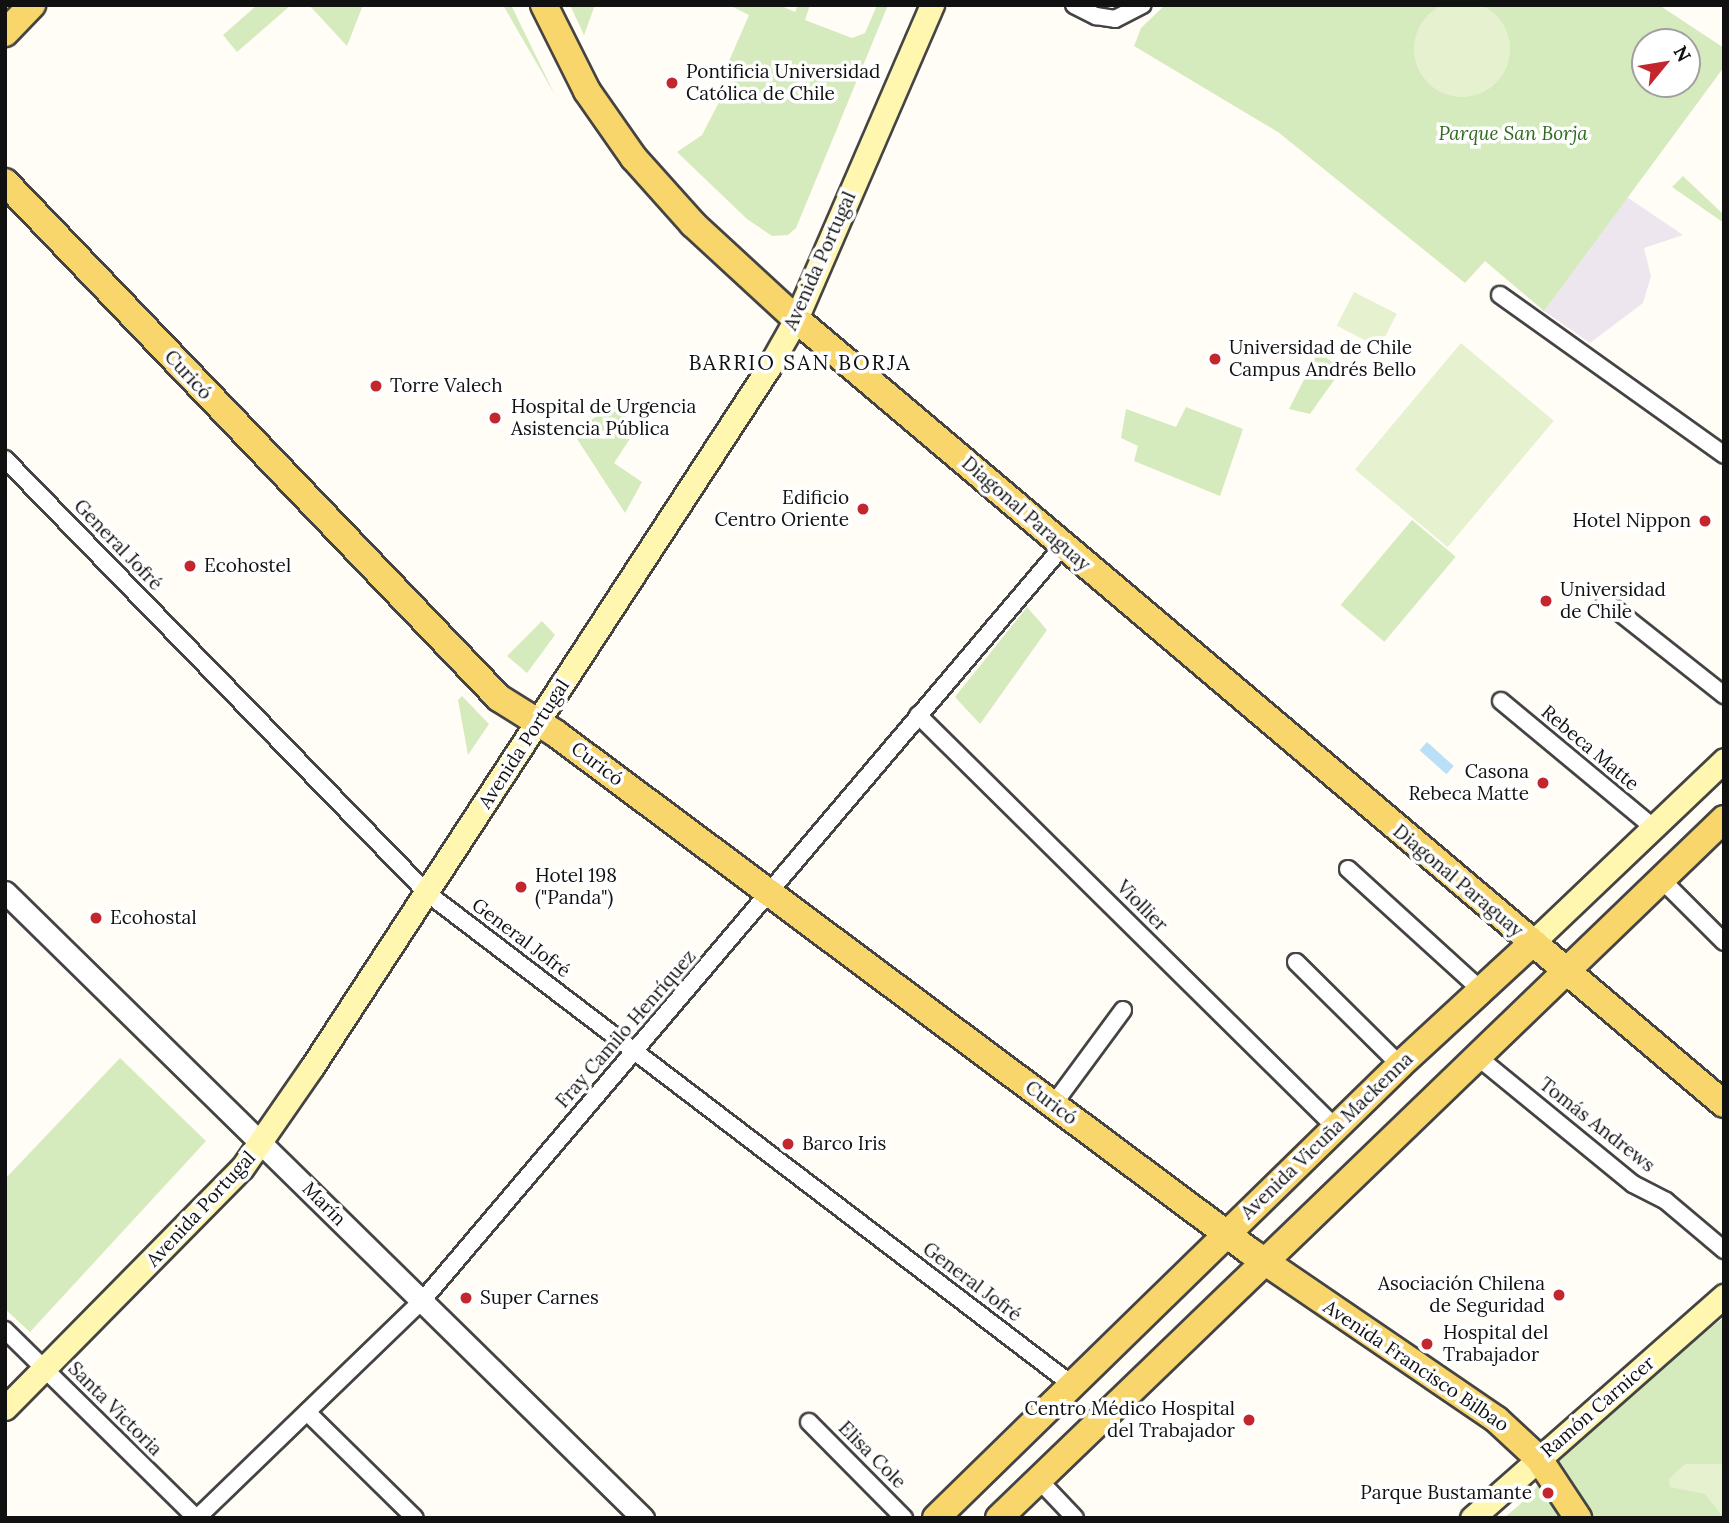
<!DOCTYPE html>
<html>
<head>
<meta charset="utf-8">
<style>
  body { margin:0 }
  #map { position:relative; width:1729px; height:1523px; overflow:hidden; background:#fffdf5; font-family:Lora,serif }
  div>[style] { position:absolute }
  .industrial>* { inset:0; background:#eee6ef }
  .green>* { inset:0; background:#d5ebbd; transform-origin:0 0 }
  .pitch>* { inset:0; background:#e6f2cf; transform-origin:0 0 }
  .round { border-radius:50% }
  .water>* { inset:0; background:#b9e0f7; transform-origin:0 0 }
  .roads { filter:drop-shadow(2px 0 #444) drop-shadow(-2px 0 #444) drop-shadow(0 2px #444) drop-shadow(0 -2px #444) }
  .minor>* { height:16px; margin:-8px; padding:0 8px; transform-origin:8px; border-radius:8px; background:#fff }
  .tertiary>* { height:21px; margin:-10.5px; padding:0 10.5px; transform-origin:10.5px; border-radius:10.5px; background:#fff }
  .secondary>* { height:23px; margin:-11.5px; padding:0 11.5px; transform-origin:11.5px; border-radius:11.5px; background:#fff6b0 }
  .primary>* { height:26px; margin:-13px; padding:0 13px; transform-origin:13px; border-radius:13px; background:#f9d66b }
  .dots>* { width:19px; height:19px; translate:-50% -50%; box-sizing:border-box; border:4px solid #fff; border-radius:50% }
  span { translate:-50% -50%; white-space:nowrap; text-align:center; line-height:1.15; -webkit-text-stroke:7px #fff; paint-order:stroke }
  .poi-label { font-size:19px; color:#111 }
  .left { translate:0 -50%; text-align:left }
  .right { translate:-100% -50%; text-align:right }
  .park-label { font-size:19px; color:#2f6b1f; font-style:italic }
  .street-label { font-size:19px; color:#111 }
  .neighbourhood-label { font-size:21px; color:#111; letter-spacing:2px }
  .frame { position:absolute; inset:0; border:7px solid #111; pointer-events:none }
  .north { position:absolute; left:1631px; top:28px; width:70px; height:70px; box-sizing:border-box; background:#fff; border:2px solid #a0a0a0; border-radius:50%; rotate:60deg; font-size:19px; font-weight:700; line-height:28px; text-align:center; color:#111 }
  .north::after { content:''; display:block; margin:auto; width:24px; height:32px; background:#c4262e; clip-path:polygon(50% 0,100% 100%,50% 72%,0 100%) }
</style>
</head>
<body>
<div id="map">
  <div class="industrial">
    <div style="clip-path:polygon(1627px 197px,1683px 235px,1644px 248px,1651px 276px,1643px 303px,1590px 343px,1544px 311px)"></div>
  </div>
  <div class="green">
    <div style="clip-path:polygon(257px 5px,291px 5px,237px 52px,223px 35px)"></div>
    <div style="clip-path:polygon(309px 5px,363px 5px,347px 46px)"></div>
    <div style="clip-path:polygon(503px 5px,511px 5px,555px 95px)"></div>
    <div style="clip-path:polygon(570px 5px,595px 5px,584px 35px)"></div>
    <div style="clip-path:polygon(729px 5px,779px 5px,795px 12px,798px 5px,810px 5px,805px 20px,852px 38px,865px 33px,877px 5px,888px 5px,796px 228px,788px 235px,772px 236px,747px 219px,677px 152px,702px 135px,734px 73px,726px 68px,749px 15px)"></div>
    <div style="clip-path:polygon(evenodd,1165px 5px,1659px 5px,1724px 48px,1724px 67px,1544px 311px,1485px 261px,1465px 283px,1278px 132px,1134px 46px,1141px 28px,1165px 5px,1645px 42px,1687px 42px,1687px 84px,1645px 84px,1645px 42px)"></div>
    <div style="clip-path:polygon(1683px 176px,1724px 215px,1724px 223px,1672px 187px)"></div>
    <div style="clip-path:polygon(1318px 352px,1342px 369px,1310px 414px,1289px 409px)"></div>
    <div style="clip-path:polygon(618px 404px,635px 431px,614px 463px,642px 482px,625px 513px,572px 431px)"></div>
    <div style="clip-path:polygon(1186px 407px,1243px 429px,1220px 496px,1134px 461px,1138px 446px,1121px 438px,1126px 409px,1176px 427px)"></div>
    <div style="left:1412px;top:520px;width:57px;height:111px;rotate:40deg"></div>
    <div style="clip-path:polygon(1027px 607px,1047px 630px,980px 724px,955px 697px)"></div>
    <div style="clip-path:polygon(542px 621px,555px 635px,527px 673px,507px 656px)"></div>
    <div style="clip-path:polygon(462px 696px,489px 724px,468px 755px,458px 700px)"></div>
    <div style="clip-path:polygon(120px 1058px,206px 1141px,30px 1332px,5px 1309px,5px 1179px)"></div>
    <div style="clip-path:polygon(1724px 1317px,1724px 1518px,1504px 1518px,1533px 1493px,1552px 1458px)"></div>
  </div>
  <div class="pitch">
    <div class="round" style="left:1414px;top:1px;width:96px;height:96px"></div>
    <div style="left:1354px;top:292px;width:48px;height:38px;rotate:27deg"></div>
    <div style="left:1461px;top:343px;width:121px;height:165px;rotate:40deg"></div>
    <div style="clip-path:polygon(1685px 1464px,1724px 1464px,1724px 1518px,1705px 1494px,1670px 1487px,1669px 1479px)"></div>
  </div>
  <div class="water">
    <div style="left:1427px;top:742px;width:36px;height:11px;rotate:42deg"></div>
  </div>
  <div class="roads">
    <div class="minor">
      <div style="left:1074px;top:5px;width:25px;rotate:27deg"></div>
      <div style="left:1096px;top:16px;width:19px;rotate:9deg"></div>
      <div style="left:1115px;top:19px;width:31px;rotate:-27deg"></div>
      <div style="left:1500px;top:295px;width:275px;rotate:35.5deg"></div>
      <div style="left:5px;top:459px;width:605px;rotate:45.8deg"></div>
      <div style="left:427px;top:893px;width:810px;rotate:37.32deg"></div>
      <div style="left:1605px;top:601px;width:152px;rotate:38.3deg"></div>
      <div style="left:1501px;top:701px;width:197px;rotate:39.7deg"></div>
      <div style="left:918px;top:715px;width:586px;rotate:44.65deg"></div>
      <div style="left:1348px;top:869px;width:180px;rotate:42.3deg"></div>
      <div style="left:1661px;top:879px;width:89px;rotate:45deg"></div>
      <div style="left:1296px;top:962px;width:146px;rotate:44.7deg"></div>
      <div style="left:1479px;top:1058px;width:199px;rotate:39.3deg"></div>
      <div style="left:1633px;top:1184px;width:37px;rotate:27deg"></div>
      <div style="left:1666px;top:1201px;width:76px;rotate:40.2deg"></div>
      <div style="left:1053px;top:1105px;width:118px;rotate:-53.6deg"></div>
      <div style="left:5px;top:1330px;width:268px;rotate:44.5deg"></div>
      <div style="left:307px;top:1412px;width:151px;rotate:44.5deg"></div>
      <div style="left:809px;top:1422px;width:135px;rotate:45.3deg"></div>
      <div style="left:1039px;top:1480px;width:52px;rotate:46.5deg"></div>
      <div style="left:197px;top:1518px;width:313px;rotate:-44deg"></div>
      <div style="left:422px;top:1301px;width:990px;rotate:-49.67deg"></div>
    </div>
    <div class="tertiary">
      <div style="left:5px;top:892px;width:894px;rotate:44.46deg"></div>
    </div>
    <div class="secondary">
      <div style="left:1532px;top:943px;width:265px;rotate:-43.6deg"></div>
      <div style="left:5px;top:1408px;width:337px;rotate:-45.4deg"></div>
      <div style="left:242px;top:1168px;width:123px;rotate:-55.3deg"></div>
      <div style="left:312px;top:1067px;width:836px;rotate:-56.86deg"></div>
      <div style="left:769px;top:367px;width:55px;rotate:-60.6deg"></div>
      <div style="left:796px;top:319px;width:342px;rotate:-66.6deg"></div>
      <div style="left:1472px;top:1518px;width:336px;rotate:-41.4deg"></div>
    </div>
    <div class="primary">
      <div style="left:544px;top:5px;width:96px;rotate:63.4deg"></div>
      <div style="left:587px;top:91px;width:82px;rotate:55deg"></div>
      <div style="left:634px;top:158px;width:89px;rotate:48.2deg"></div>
      <div style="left:693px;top:224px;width:140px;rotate:42.7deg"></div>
      <div style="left:796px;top:319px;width:1215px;rotate:40.23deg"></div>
      <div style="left:5px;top:33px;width:39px;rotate:-46deg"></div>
      <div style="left:5px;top:182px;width:714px;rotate:46.25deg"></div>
      <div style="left:499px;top:698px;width:66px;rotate:32deg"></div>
      <div style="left:555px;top:733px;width:865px;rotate:36.72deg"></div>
      <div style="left:1248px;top:1250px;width:301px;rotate:34.3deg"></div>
      <div style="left:1497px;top:1420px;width:57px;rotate:42.9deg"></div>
      <div style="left:1539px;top:1459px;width:71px;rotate:56.5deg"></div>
      <div style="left:936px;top:1518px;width:648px;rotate:-44.31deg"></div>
      <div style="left:1400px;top:1065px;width:180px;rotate:-42.7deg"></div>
      <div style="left:999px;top:1518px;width:1007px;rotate:-43.95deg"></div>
    </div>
  </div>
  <div class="dots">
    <div style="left:672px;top:83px;background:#c4262e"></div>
    <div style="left:1215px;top:359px;background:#c4262e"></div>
    <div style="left:376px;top:386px;background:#c4262e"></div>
    <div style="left:495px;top:418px;background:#c4262e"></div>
    <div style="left:863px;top:509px;background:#c4262e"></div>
    <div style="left:1705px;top:521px;background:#c4262e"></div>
    <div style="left:190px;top:566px;background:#c4262e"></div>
    <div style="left:1546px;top:601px;background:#c4262e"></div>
    <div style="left:1543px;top:783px;background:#c4262e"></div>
    <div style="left:521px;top:887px;background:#c4262e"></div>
    <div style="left:96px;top:918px;background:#c4262e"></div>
    <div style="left:788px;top:1144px;background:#c4262e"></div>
    <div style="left:1559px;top:1295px;background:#c4262e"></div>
    <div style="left:466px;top:1298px;background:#c4262e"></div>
    <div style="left:1427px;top:1344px;background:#c4262e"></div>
    <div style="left:1249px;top:1420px;background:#c4262e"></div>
    <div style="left:1548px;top:1493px;background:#c4262e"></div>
  </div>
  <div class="poi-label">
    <span class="left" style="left:686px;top:83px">Pontificia Universidad<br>Católica de Chile</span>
    <span class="left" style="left:1229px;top:359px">Universidad de Chile<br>Campus Andrés Bello</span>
    <span class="left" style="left:390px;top:386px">Torre Valech</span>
    <span class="left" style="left:511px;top:418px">Hospital de Urgencia<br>Asistencia Pública</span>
    <span class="right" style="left:849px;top:509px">Edificio<br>Centro Oriente</span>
    <span class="right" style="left:1691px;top:521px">Hotel Nippon</span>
    <span class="left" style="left:204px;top:566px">Ecohostel</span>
    <span class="left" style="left:1560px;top:601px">Universidad<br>de Chile</span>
    <span class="right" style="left:1529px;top:783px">Casona<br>Rebeca Matte</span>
    <span class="left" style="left:535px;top:887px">Hotel 198<br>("Panda")</span>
    <span class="left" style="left:110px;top:918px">Ecohostal</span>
    <span class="left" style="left:802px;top:1144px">Barco Iris</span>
    <span class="right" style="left:1545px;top:1295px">Asociación Chilena<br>de Seguridad</span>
    <span class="left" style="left:480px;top:1298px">Super Carnes</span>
    <span class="left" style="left:1443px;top:1344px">Hospital del<br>Trabajador</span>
    <span class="right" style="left:1235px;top:1420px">Centro Médico Hospital<br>del Trabajador</span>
    <span class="right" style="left:1532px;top:1493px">Parque Bustamante</span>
  </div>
  <div class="park-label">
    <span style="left:1513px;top:134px">Parque San Borja</span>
  </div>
  <div class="street-label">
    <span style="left:820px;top:261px;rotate:-66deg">Avenida Portugal</span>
    <span style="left:188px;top:375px;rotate:47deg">Curicó</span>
    <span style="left:1026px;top:514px;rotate:41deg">Diagonal Paraguay</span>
    <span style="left:118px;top:545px;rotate:46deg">General Jofré</span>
    <span style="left:524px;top:744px;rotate:-57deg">Avenida Portugal</span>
    <span style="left:1590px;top:748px;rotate:40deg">Rebeca Matte</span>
    <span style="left:597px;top:764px;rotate:37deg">Curicó</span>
    <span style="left:1458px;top:881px;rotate:40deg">Diagonal Paraguay</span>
    <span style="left:1142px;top:906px;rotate:45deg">Viollier</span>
    <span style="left:521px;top:938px;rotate:37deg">General Jofré</span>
    <span style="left:626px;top:1029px;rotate:-49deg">Fray Camilo Henríquez</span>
    <span style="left:1051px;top:1103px;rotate:37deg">Curicó</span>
    <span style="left:1597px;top:1125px;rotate:38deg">Tomás Andrews</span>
    <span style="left:1327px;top:1136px;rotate:-44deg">Avenida Vicuña Mackenna</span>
    <span style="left:324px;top:1204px;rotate:45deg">Marín</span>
    <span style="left:201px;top:1209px;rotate:-47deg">Avenida Portugal</span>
    <span style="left:972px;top:1282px;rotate:37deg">General Jofré</span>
    <span style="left:1416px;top:1366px;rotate:34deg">Avenida Francisco Bilbao</span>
    <span style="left:1598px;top:1407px;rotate:-41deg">Ramón Carnicer</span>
    <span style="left:115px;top:1409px;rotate:45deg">Santa Victoria</span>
    <span style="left:872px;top:1455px;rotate:45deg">Elisa Cole</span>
  </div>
  <div class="neighbourhood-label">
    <span style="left:800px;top:363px">BARRIO SAN BORJA</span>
  </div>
  <div class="frame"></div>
  <div class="north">N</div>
</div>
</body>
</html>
